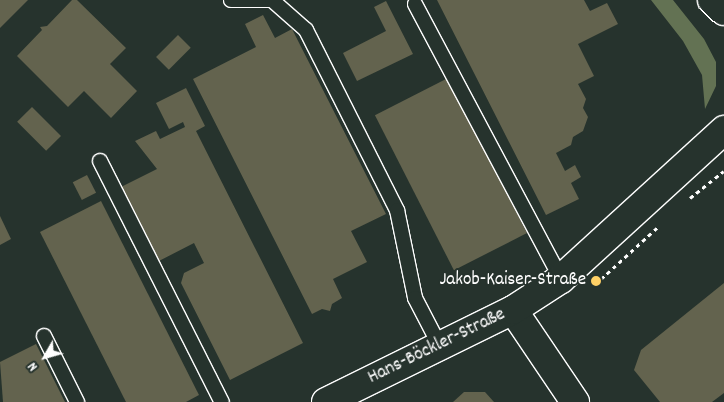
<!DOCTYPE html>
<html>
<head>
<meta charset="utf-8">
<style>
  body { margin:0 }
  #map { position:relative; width:724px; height:402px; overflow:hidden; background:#26332d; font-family:Dekko,sans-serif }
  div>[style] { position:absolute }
  .green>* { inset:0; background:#637253 }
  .building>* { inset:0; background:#63634e; transform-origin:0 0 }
  .path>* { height:3px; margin-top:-1.5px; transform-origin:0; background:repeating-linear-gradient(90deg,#fff 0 4px,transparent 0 8px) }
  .roads { filter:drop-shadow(1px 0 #fff) drop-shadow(-1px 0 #fff) drop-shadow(0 1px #fff) drop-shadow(0 -1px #fff) }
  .lane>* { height:14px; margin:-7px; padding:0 7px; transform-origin:7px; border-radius:7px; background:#26332d }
  .street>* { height:28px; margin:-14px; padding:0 14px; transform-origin:14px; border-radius:14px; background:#26332d }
  .secondary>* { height:28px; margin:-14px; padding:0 14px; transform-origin:14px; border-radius:14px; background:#26332d }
  .dots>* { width:14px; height:14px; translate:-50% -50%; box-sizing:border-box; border:2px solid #26332d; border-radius:50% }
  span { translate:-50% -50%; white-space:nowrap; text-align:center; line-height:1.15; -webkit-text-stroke:4px #26332d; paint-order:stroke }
  .poi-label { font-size:19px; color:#fff }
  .right { translate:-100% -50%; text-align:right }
  .street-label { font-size:19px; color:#fff }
  .north { position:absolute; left:20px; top:332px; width:50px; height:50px; -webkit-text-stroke:4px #26332d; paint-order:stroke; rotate:232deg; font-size:14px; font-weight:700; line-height:20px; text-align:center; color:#fff }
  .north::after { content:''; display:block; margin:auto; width:18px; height:22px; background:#fff; clip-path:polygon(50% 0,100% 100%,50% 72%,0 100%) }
</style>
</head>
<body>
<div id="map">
  <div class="green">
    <div style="clip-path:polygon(651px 0,673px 0,704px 39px,716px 62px,716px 86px,705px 109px,702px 75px,683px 41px)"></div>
  </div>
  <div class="building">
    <div style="clip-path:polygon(0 0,28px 0,0 28px)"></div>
    <div style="clip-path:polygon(72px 0,77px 0,126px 48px,110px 64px,137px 91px,111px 118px,84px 91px,68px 107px,17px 56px,42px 30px,40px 27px,47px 26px)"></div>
    <div style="clip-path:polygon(437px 0,584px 0,590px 11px,607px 3px,618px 24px,578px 44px,594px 76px,578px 84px,586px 99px,583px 108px,588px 117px,583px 131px,573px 137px,571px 145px,556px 153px,565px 171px,575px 165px,581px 177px,571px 183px,579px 199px,546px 215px)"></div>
    <div style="clip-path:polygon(386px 1px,413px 54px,357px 81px,343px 53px,386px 31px,374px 7px)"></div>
    <div style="clip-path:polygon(263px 15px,275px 38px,292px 29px,386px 214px,351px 231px,367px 262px,333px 279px,342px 298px,332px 304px,330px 311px,322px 309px,312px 314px,193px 79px,256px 47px,245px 24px)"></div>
    <div style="left:178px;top:35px;width:18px;height:31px;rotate:45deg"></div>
    <div style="left:448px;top:78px;width:174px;height:82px;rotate:63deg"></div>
    <div style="clip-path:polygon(186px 88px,205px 126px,196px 131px,303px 343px,230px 380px,181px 283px,184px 273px,204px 263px,194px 243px,157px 262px,119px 188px,157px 169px,135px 141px,156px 131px,160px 139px,185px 127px,183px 122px,169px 129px,156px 103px)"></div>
    <div style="left:32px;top:107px;width:41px;height:21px;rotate:45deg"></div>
    <div style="left:87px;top:175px;width:20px;height:16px;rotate:63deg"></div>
    <div style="clip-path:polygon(101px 201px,199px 395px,186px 402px,126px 402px,40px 232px)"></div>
    <div style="clip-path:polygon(0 216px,11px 239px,0 245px)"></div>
    <div style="clip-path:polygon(724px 283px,724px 393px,712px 402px,660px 402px,634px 370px,641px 350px)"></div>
    <div style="clip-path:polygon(36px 344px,65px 402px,3px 402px,0 362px)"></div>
    <div style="clip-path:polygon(464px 392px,485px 392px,494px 402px,453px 402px)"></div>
  </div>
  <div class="path">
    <div style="left:690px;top:198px;width:43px;rotate:-38.5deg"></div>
    <div style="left:601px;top:279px;width:79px;rotate:-42.4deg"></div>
  </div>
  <div class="roads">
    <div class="lane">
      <div style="left:231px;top:0;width:41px"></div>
      <div style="left:272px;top:0;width:45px;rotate:41.4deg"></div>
      <div style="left:306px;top:30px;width:202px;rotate:63.2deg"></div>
      <div style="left:397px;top:210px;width:90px;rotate:78.4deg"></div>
      <div style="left:415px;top:298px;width:54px;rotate:62.5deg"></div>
      <div style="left:415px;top:4px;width:311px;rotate:62deg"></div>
      <div style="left:100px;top:161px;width:270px;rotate:63.2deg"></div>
      <div style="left:44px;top:336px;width:74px;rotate:63.4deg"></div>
    </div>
    <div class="street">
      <div style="left:513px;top:310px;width:111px;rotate:56deg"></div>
      <div style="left:326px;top:402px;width:208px;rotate:-26.2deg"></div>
      <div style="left:513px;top:310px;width:57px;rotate:-32.9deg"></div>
      <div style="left:561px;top:279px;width:221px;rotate:-42.4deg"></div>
    </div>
    <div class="secondary">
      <div style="left:712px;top:0;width:16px;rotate:43deg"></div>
    </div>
  </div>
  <div class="dots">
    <div style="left:596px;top:281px;background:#ffd166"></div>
  </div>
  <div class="poi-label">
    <span class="right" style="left:586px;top:281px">Jakob-Kaiser-Straße</span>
  </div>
  <div class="street-label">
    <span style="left:437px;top:347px;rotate:-26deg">Hans-Böckler-Straße</span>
  </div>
  <div class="north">N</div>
</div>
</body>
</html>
